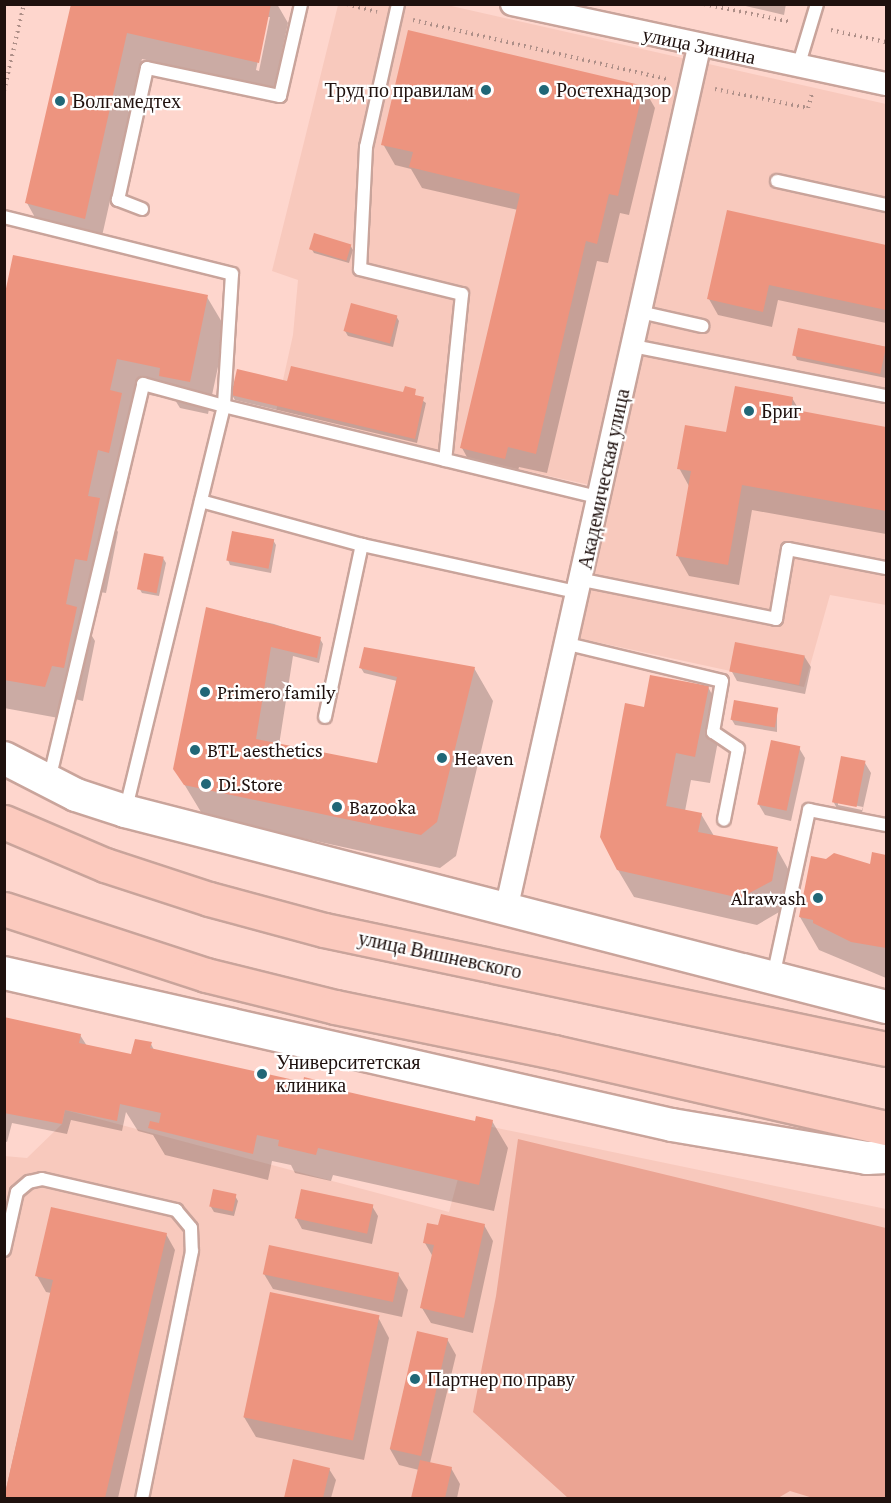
<!DOCTYPE html>
<html>
<head>
<meta charset="utf-8">
<style>
  body { margin:0 }
  #map { position:relative; width:891px; height:1503px; overflow:hidden; background:#fed6cd; font-family:"Crimson Pro",serif }
  div>[style] { position:absolute }
  .built>* { inset:0; background:#f8c9bd }
  .green>* { inset:0; background:#eba493 }
  .shadow>* { inset:0; background:#0003 }
  .building>* { inset:0; background:#ed947f; transform-origin:0 0 }
  .path>* { height:4px; margin-top:-2px; transform-origin:0; background:repeating-linear-gradient(90deg,#ae8f88 0 1.5px,transparent 0 6px) }
  .roads { filter:drop-shadow(2px 0 #c9a49b) drop-shadow(-2px 0 #c9a49b) drop-shadow(0 2px #c9a49b) drop-shadow(0 -2px #c9a49b) }
  .lane>* { height:12px; margin:-6px; padding:0 6px; transform-origin:6px; border-radius:6px; background:#fff }
  .street>* { height:22px; margin:-11px; padding:0 11px; transform-origin:11px; border-radius:11px; background:#fff }
  .secondary>* { height:32px; margin:-16px; padding:0 16px; transform-origin:16px; border-radius:16px; background:#fff }
  .primary>* { height:33px; margin:-16.5px; padding:0 16.5px; transform-origin:16.5px; border-radius:16.5px; background:#fccabe }
  .dots>* { width:16px; height:16px; translate:-50% -50%; box-sizing:border-box; border:3px solid #fff; border-radius:50% }
  span { translate:-50% -50%; white-space:nowrap; text-align:center; line-height:1.15; -webkit-text-stroke:4.5px #fff; paint-order:stroke }
  .street-label { font-size:20px; color:#1f110e }
  .poi-label { font-size:20px; color:#1f110e }
  .right { translate:-100% -50%; text-align:right }
  .left { translate:0 -50%; text-align:left }
  .frame { position:absolute; inset:0; border:6px solid #1f110e; pointer-events:none }
</style>
</head>
<body>
<div id="map">
  <div class="built">
    <div style="clip-path:polygon(338px 5px,447px 5px,886px 104px,886px 605px,830px 595px,804px 687px,559px 634px,590px 485px,275px 416px,293px 335px,298px 280px,272px 271px)"></div>
    <div style="clip-path:polygon(65px 1110px,449px 1212px,473px 1123px,886px 1209px,886px 1498px,5px 1498px,4px 1156px,27px 1158px,62px 1124px)"></div>
  </div>
  <div class="green">
    <div style="clip-path:polygon(518px 1139px,886px 1228px,886px 1498px,813px 1498px,790px 1491px,778px 1498px,568px 1498px,473px 1412px,496px 1296px)"></div>
  </div>
  <div class="shadow">
    <div style="clip-path:polygon(evenodd,72px 4px,277px 4px,288px 23px,274px 89px,142px 59px,100px 245px,42px 230px,27px 203px,72px 4px,267px 17px,270px 17px,259px 71px,256px 70px,267px 17px)"></div>
    <div style="clip-path:polygon(737px 4px,786px 4px,784px 15px)"></div>
    <div style="clip-path:polygon(643px 87px,655px 108px,629px 215px,620px 213px,608px 263px,597px 261px,547px 473px,519px 467px,516px 478px,473px 468px,462px 448px,518px 210px,422px 188px,411px 169px,395px 165px,383px 144px)"></div>
    <div style="clip-path:polygon(728px 212px,886px 247px,886px 323px,778px 300px,772px 327px,718px 315px,709px 299px)"></div>
    <div style="clip-path:polygon(350px 245px,353px 250px,349px 263px,314px 253px,311px 248px)"></div>
    <div style="clip-path:polygon(207px 297px,226px 329px,208px 414px,180px 408px,175px 400px,135px 392px,131px 412px,140px 427px,128px 485px,116px 482px,109px 516px,118px 532px,106px 593px,94px 591px,86px 626px,95px 641px,83px 701px,71px 698px,64px 719px,4px 708px,4px 306px)"></div>
    <div style="clip-path:polygon(396px 316px,399px 321px,393px 347px,348px 336px,345px 331px)"></div>
    <div style="clip-path:polygon(799px 330px,886px 347px,886px 378px,797px 360px,795px 355px)"></div>
    <div style="clip-path:polygon(288px 383px,404px 394px,406px 389px,426px 403px,417px 443px,235px 400px,232px 395px)"></div>
    <div style="clip-path:polygon(792px 398px,801px 413px,886px 428px,886px 534px,752px 510px,739px 585px,689px 576px,677px 555px,690px 488px,679px 468px,725px 434px)"></div>
    <div style="clip-path:polygon(273px 540px,276px 545px,271px 573px,230px 565px,228px 560px)"></div>
    <div style="clip-path:polygon(163px 558px,166px 563px,159px 596px,142px 593px,139px 588px)"></div>
    <div style="clip-path:polygon(207px 609px,274px 624px,320px 639px,323px 644px,319px 663px,293px 656px,279px 745px,378px 764px,397px 681px,364px 673px,361px 668px,474px 668px,493px 701px,456px 856px,440px 868px,204px 817px,175px 769px)"></div>
    <div style="clip-path:polygon(804px 656px,811px 667px,805px 694px,737px 681px,731px 670px)"></div>
    <div style="clip-path:polygon(708px 687px,723px 715px,710px 783px,691px 780px,685px 811px,701px 814px,714px 836px,777px 849px,792px 876px,786px 908px,757px 925px,634px 897px,618px 870px,645px 709px)"></div>
    <div style="clip-path:polygon(777px 709px,777px 732px,735px 725px,732px 720px)"></div>
    <div style="clip-path:polygon(799px 748px,805px 758px,791px 821px,765px 815px,759px 805px)"></div>
    <div style="clip-path:polygon(evenodd,865px 763px,871px 773px,861px 817px,839px 812px,833px 801px,865px 763px,838px 802px,863px 807px,862px 810px,838px 805px,838px 802px)"></div>
    <div style="clip-path:polygon(874px 854px,886px 856px,886px 978px,819px 950px,800px 917px,871px 866px)"></div>
    <div style="clip-path:polygon(4px 1018px,80px 1035px,87px 1046px,130px 1056px,151px 1044px,154px 1050px,304px 1084px,323px 1083px,326px 1089px,476px 1122px,492px 1121px,508px 1148px,494px 1211px,333px 1175px,331px 1181px,295px 1173px,291px 1165px,272px 1161px,268px 1180px,165px 1155px,153px 1135px,138px 1131px,126px 1112px,122px 1131px,71px 1120px,67px 1134px,12px 1123px,7px 1142px,4px 1141px)"></div>
    <div style="clip-path:polygon(235px 1196px,238px 1201px,234px 1216px,214px 1212px,211px 1207px)"></div>
    <div style="clip-path:polygon(372px 1206px,378px 1216px,372px 1244px,302px 1229px,296px 1218px)"></div>
    <div style="clip-path:polygon(484px 1225px,493px 1241px,473px 1333px,431px 1323px,422px 1308px,433px 1257px,425px 1243px,439px 1227px)"></div>
    <div style="clip-path:polygon(166px 1234px,175px 1250px,118px 1498px,4px 1498px,51px 1293px,46px 1292px,37px 1276px)"></div>
    <div style="clip-path:polygon(264px 1274px,398px 1274px,408px 1290px,402px 1317px,273px 1289px)"></div>
    <div style="clip-path:polygon(378px 1317px,389px 1338px,364px 1460px,256px 1437px,244px 1417px)"></div>
    <div style="clip-path:polygon(447px 1339px,456px 1355px,430px 1463px,451px 1468px,460px 1484px,457px 1498px,412px 1498px,419px 1470px,399px 1465px,390px 1449px)"></div>
    <div style="clip-path:polygon(294px 1461px,329px 1469px,336px 1480px,331px 1498px,285px 1498px)"></div>
  </div>
  <div class="building">
    <div style="clip-path:polygon(71px 4px,271px 4px,259px 63px,127px 33px,85px 219px,25px 203px)"></div>
    <div style="clip-path:polygon(408px 30px,644px 86px,618px 196px,609px 194px,597px 244px,586px 241px,536px 454px,508px 447px,505px 459px,460px 448px,520px 194px,409px 167px,413px 152px,381px 145px)"></div>
    <div style="clip-path:polygon(727px 210px,886px 245px,886px 310px,769px 285px,763px 312px,707px 299px)"></div>
    <div style="left:314px;top:233px;width:39px;height:17px;rotate:17deg"></div>
    <div style="clip-path:polygon(13px 255px,208px 295px,190px 382px,159px 376px,160px 368px,117px 359px,110px 390px,122px 393px,109px 453px,98px 450px,88px 496px,100px 498px,87px 561px,75px 559px,66px 604px,77px 607px,64px 668px,52px 666px,45px 687px,4px 680px,4px 298px)"></div>
    <div style="left:351px;top:303px;width:48px;height:29px;rotate:15deg"></div>
    <div style="left:798px;top:328px;width:90px;height:28px;rotate:12deg"></div>
    <div style="clip-path:polygon(291px 366px,403px 392px,405px 386px,416px 389px,415px 395px,424px 397px,415px 439px,231px 395px,237px 369px,287px 381px)"></div>
    <div style="clip-path:polygon(735px 386px,793px 397px,791px 409px,886px 427px,886px 511px,742px 485px,728px 565px,676px 556px,691px 471px,677px 469px,685px 425px,726px 432px)"></div>
    <div style="left:232px;top:531px;width:43px;height:30px;rotate:11deg"></div>
    <div style="left:144px;top:553px;width:20px;height:37px;rotate:11deg"></div>
    <div style="clip-path:polygon(206px 607px,321px 637px,317px 658px,271px 647px,256px 739px,377px 763px,397px 677px,359px 668px,364px 647px,475px 667px,437px 822px,421px 835px,184px 785px,173px 769px)"></div>
    <div style="left:735px;top:642px;width:71px;height:30px;rotate:11deg"></div>
    <div style="clip-path:polygon(650px 675px,709px 686px,695px 757px,676px 753px,666px 806px,702px 813px,698px 832px,778px 847px,772px 881px,740px 898px,617px 870px,600px 837px,625px 703px,644px 707px)"></div>
    <div style="left:734px;top:700px;width:45px;height:20px;rotate:10deg"></div>
    <div style="left:771px;top:740px;width:30px;height:66px;rotate:12deg"></div>
    <div style="left:841px;top:756px;width:25px;height:47px;rotate:11deg"></div>
    <div style="clip-path:polygon(872px 852px,886px 855px,886px 948px,851px 942px,813px 923px,813px 920px,799px 917px,811px 856px,826px 859px,834px 853px,870px 864px)"></div>
    <div style="clip-path:polygon(4px 1017px,81px 1034px,79px 1043px,131px 1054px,135px 1039px,152px 1042px,150px 1048px,303px 1082px,304px 1077px,324px 1082px,322px 1086px,475px 1121px,476px 1116px,493px 1120px,479px 1185px,318px 1148px,316px 1155px,278px 1146px,279px 1140px,257px 1135px,253px 1154px,148px 1128px,150px 1121px,159px 1123px,161px 1113px,120px 1104px,117px 1121px,65px 1110px,62px 1124px,4px 1113px)"></div>
    <div style="left:213px;top:1189px;width:24px;height:18px;rotate:12deg"></div>
    <div style="left:301px;top:1189px;width:74px;height:30px;rotate:12deg"></div>
    <div style="clip-path:polygon(51px 1207px,167px 1233px,105px 1498px,4px 1498px,53px 1280px,35px 1276px)"></div>
    <div style="clip-path:polygon(441px 1214px,485px 1224px,464px 1318px,420px 1308px,434px 1245px,423px 1243px,427px 1223px,438px 1225px)"></div>
    <div style="left:269px;top:1245px;width:133px;height:30px;rotate:12deg"></div>
    <div style="left:270px;top:1292px;width:112px;height:128px;rotate:12deg"></div>
    <div style="left:417px;top:1331px;width:32px;height:121px;rotate:13deg"></div>
    <div style="clip-path:polygon(293px 1459px,330px 1468px,323px 1498px,284px 1498px)"></div>
    <div style="clip-path:polygon(420px 1460px,452px 1467px,445px 1498px,411px 1498px)"></div>
  </div>
  <div class="path">
    <div style="left:347px;top:4px;width:31px;rotate:15deg"></div>
    <div style="left:704px;top:4px;width:89px;rotate:11.7deg"></div>
    <div style="left:413px;top:20px;width:260px;rotate:13.1deg"></div>
    <div style="left:831px;top:30px;width:56px;rotate:12.3deg"></div>
    <div style="left:715px;top:89px;width:95px;rotate:11.5deg"></div>
    <div style="left:808px;top:108px;width:15px;rotate:-74deg"></div>
    <div style="left:4px;top:91px;width:89px;rotate:-77.1deg"></div>
  </div>
  <div class="roads">
    <div class="lane">
      <div style="left:398px;top:4px;width:147px;rotate:102.6deg"></div>
      <div style="left:366px;top:147px;width:122px;rotate:92.8deg"></div>
      <div style="left:360px;top:269px;width:105px;rotate:13.8deg"></div>
      <div style="left:462px;top:294px;width:167px;rotate:95.8deg"></div>
      <div style="left:798px;top:67px;width:66px;rotate:-73.2deg"></div>
      <div style="left:777px;top:181px;width:112px;rotate:12.4deg"></div>
      <div style="left:142px;top:209px;width:26px;rotate:-159deg"></div>
      <div style="left:118px;top:200px;width:135px;rotate:-77.6deg"></div>
      <div style="left:147px;top:68px;width:136px;rotate:11.9deg"></div>
      <div style="left:280px;top:96px;width:94px;rotate:-77.1deg"></div>
      <div style="left:4px;top:217px;width:235px;rotate:14deg"></div>
      <div style="left:232px;top:274px;width:132px;rotate:93.5deg"></div>
      <div style="left:224px;top:406px;width:387px;rotate:13.7deg"></div>
      <div style="left:640px;top:312px;width:64px;rotate:12.7deg"></div>
      <div style="left:633px;top:346px;width:258px;rotate:11.2deg"></div>
      <div style="left:201px;top:501px;width:167px;rotate:15.3deg"></div>
      <div style="left:362px;top:545px;width:223px;rotate:12.4deg"></div>
      <div style="left:583px;top:580px;width:197px;rotate:11.4deg"></div>
      <div style="left:776px;top:619px;width:71px;rotate:-80.3deg"></div>
      <div style="left:788px;top:549px;width:100px;rotate:11deg"></div>
      <div style="left:568px;top:644px;width:158px;rotate:13.5deg"></div>
      <div style="left:722px;top:681px;width:52px;rotate:100deg"></div>
      <div style="left:713px;top:732px;width:30px;rotate:34deg"></div>
      <div style="left:738px;top:749px;width:72px;rotate:101.2deg"></div>
      <div style="left:325px;top:717px;width:176px;rotate:-77.9deg"></div>
      <div style="left:49px;top:780px;width:407px;rotate:-76.6deg"></div>
      <div style="left:143px;top:384px;width:84px;rotate:15.2deg"></div>
      <div style="left:224px;top:406px;width:415px;rotate:103.7deg"></div>
      <div style="left:773px;top:977px;width:171px;rotate:-77.8deg"></div>
      <div style="left:809px;top:810px;width:78px;rotate:11deg"></div>
      <div style="left:4px;top:1250px;width:59px;rotate:-77.4deg"></div>
      <div style="left:17px;top:1192px;width:16px;rotate:-40deg"></div>
      <div style="left:29px;top:1182px;width:13px;rotate:-13deg"></div>
      <div style="left:42px;top:1179px;width:138px;rotate:13deg"></div>
      <div style="left:176px;top:1210px;width:23px;rotate:50deg"></div>
      <div style="left:191px;top:1228px;width:23px;rotate:88deg"></div>
      <div style="left:192px;top:1251px;width:252px;rotate:101.4deg"></div>
    </div>
    <div class="street">
      <div style="left:512px;top:4px;width:382px;rotate:12.1deg"></div>
      <div style="left:506px;top:910px;width:884px;rotate:-77.39deg"></div>
    </div>
    <div class="secondary">
      <div style="left:4px;top:758px;width:81px;rotate:27.2deg"></div>
      <div style="left:76px;top:795px;width:52px;rotate:18.1deg"></div>
      <div style="left:125px;top:811px;width:786px;rotate:14.44deg"></div>
      <div style="left:4px;top:973px;width:685px;rotate:12.82deg"></div>
      <div style="left:672px;top:1125px;width:198px;rotate:9.6deg"></div>
      <div style="left:867px;top:1158px;width:19px;rotate:-3deg"></div>
    </div>
    <div class="primary">
      <div style="left:4px;top:822px;width:110px;rotate:23.1deg"></div>
      <div style="left:105px;top:865px;width:109px;rotate:18.1deg"></div>
      <div style="left:209px;top:899px;width:119px;rotate:15.1deg"></div>
      <div style="left:324px;top:930px;width:574px;rotate:11.96deg"></div>
      <div style="left:4px;top:909px;width:213px;rotate:18.1deg"></div>
      <div style="left:206px;top:975px;width:133px;rotate:13.9deg"></div>
      <div style="left:335px;top:1007px;width:224px;rotate:11.6deg"></div>
      <div style="left:554px;top:1052px;width:341px;rotate:12.9deg"></div>
    </div>
  </div>
  <div class="dots">
    <div style="left:486px;top:90px;background:#216777"></div>
    <div style="left:544px;top:90px;background:#216777"></div>
    <div style="left:60px;top:101px;background:#216777"></div>
    <div style="left:749px;top:411px;background:#216777"></div>
    <div style="left:205px;top:692px;background:#216777"></div>
    <div style="left:195px;top:750px;background:#216777"></div>
    <div style="left:442px;top:758px;background:#216777"></div>
    <div style="left:206px;top:784px;background:#216777"></div>
    <div style="left:337px;top:807px;background:#216777"></div>
    <div style="left:818px;top:898px;background:#216777"></div>
    <div style="left:262px;top:1074px;background:#216777"></div>
    <div style="left:415px;top:1379px;background:#216777"></div>
  </div>
  <div class="street-label">
    <span style="left:699px;top:46px;rotate:12deg">улица Зинина</span>
    <span style="left:604px;top:479px;rotate:-78deg">Академическая улица</span>
    <span style="left:440px;top:955px;rotate:12deg">улица Вишневского</span>
  </div>
  <div class="poi-label">
    <span class="right" style="left:474px;top:90px">Труд по правилам</span>
    <span class="left" style="left:556px;top:90px">Ростехнадзор</span>
    <span class="left" style="left:72px;top:101px">Волгамедтех</span>
    <span class="left" style="left:761px;top:411px">Бриг</span>
    <span class="left" style="left:217px;top:692px">Primero family</span>
    <span class="left" style="left:207px;top:750px">BTL aesthetics</span>
    <span class="left" style="left:454px;top:758px">Heaven</span>
    <span class="left" style="left:218px;top:784px">Di.Store</span>
    <span class="left" style="left:349px;top:807px">Bazooka</span>
    <span class="right" style="left:806px;top:898px">Alrawash</span>
    <span class="left" style="left:276px;top:1074px">Университетская<br>клиника</span>
    <span class="left" style="left:427px;top:1379px">Партнер по праву</span>
  </div>
  <div class="frame"></div>
</div>
</body>
</html>
